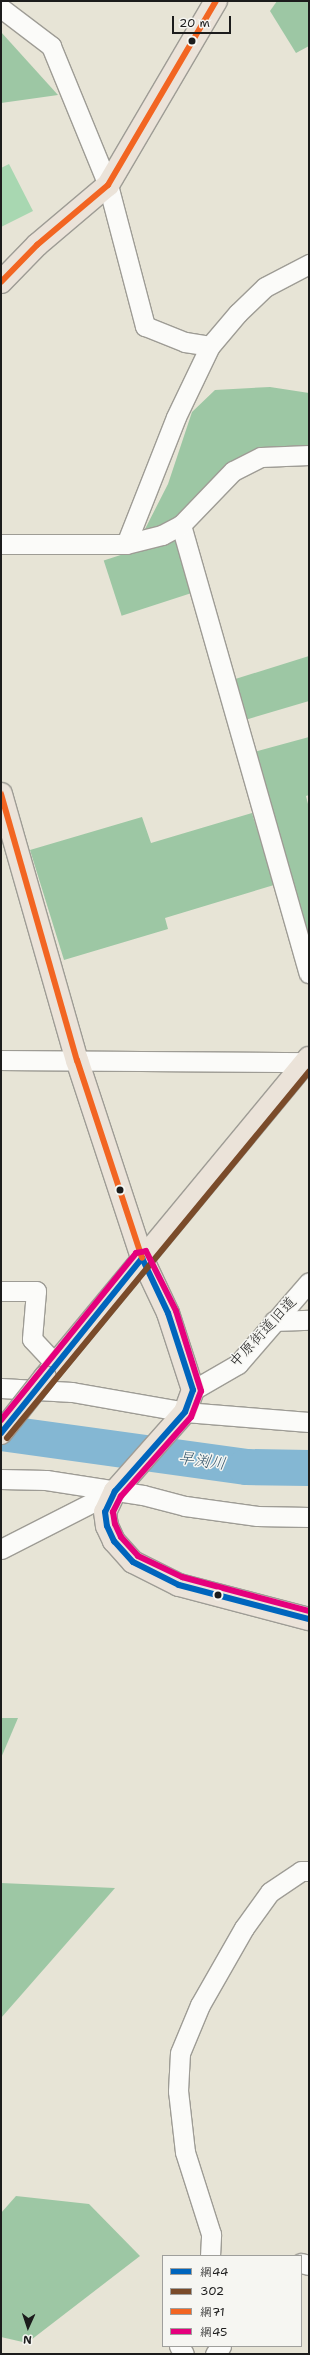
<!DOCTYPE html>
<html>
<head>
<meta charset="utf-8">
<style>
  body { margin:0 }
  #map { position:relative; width:310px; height:2355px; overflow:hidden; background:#e7e4d6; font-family:"Shantell Sans","Klee One",sans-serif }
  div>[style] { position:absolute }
  .green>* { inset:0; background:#a8d7b1 }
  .forest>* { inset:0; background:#9dc7a4; transform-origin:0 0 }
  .river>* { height:36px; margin:-18px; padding:0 18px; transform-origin:18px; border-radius:18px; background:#84b7d3 }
  .roads { filter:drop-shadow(1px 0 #9e9c95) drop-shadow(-1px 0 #9e9c95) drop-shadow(0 1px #9e9c95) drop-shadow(0 -1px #9e9c95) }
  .minor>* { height:19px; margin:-9.5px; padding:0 9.5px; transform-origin:9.5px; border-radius:9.5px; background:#fbfbf9 }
  .major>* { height:22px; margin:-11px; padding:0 11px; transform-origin:11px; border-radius:11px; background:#ebe3d9 }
  .bridges { filter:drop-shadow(1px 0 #9e9c95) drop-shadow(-1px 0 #9e9c95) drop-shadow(0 1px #9e9c95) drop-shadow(0 -1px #9e9c95) }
  .major-bridge>* { height:22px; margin:-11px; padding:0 11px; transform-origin:11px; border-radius:11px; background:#ebe3d9 }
  .bus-1>* { height:6px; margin:-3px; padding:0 3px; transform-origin:3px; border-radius:3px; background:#0065bd }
  .bus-2>* { height:6px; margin:-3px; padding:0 3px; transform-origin:3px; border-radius:3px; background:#7a4b2a }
  .bus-3>* { height:6px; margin:-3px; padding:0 3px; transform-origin:3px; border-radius:3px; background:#f26522 }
  .bus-4>* { height:6px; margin:-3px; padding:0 3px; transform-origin:3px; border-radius:3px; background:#e5007d }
  .dots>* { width:11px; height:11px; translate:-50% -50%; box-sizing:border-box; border:2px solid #f6f6f2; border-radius:50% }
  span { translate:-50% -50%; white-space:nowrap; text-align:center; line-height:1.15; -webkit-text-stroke:3px #f6f6f2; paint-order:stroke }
  .street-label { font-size:15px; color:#1c1c1c }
  .water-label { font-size:16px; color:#38596e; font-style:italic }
  .frame { position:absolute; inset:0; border:2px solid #1c1c1c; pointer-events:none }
  .legend { position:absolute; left:162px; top:2255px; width:140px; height:92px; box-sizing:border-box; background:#f6f6f2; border:1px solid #9f9f9c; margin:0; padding:5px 7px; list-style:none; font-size:12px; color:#1c1c1c }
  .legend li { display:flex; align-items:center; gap:8px; height:20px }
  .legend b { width:20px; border:1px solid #9f9f9c }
  .north { position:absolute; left:8px; top:2307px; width:40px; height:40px; -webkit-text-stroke:3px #f6f6f2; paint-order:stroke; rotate:183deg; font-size:11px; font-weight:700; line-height:16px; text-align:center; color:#1c1c1c }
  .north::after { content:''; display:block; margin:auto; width:14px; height:18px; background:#1c1c1c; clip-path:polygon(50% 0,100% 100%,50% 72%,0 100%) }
  .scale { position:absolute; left:172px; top:16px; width:59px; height:18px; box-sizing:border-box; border:2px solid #1c1c1c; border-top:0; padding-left:5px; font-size:12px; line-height:14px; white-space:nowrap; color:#1c1c1c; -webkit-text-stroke:3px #f6f6f2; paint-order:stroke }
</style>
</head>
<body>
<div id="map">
  <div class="green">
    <div style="clip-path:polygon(9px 164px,33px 211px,1px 227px,1px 168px)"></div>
  </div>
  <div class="forest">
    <div style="clip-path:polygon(277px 1px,309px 1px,309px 46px,296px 53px,270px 11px)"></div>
    <div style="clip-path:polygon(1px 32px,58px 95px,1px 103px)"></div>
    <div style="clip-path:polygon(270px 387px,309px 393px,309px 447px,218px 473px,170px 522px,143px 533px,168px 484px,192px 412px,215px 390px)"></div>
    <div style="left:176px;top:537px;width:58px;height:76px;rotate:72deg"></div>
    <div style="clip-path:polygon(309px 656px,309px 701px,245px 720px,232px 680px)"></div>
    <div style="clip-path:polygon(309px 737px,309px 795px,306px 796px,309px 808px,309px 941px,254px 752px)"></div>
    <div style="clip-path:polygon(252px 813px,274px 885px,165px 918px,168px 929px,64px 960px,30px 850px,142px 817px,151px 843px)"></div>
    <div style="clip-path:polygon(1px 1718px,18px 1718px,1px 1758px)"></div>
    <div style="clip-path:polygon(1px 1883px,115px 1888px,1px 2018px)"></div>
    <div style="clip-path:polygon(16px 2196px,89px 2204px,140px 2256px,27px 2343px,1px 2337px,1px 2213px)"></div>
  </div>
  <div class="river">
    <div style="left:1px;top:1433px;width:247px;rotate:7.9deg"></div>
    <div style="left:246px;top:1467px;width:63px;rotate:0.9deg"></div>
  </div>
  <div class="roads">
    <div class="minor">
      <div style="left:1px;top:8px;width:63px;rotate:37.2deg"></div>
      <div style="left:51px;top:46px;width:150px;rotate:67.7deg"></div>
      <div style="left:108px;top:185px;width:146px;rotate:75.3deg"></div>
      <div style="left:145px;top:326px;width:43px;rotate:21.8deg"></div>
      <div style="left:185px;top:342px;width:25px;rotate:9deg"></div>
      <div style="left:181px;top:525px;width:466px;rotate:74.1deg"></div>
      <div style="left:1px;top:544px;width:125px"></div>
      <div style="left:126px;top:544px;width:37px;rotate:-14deg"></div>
      <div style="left:162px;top:535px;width:21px;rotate:-28deg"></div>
      <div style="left:181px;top:525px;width:75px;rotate:-46.1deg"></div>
      <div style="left:233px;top:471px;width:31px;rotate:-27deg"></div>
      <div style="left:261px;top:457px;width:48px;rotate:-2.4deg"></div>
      <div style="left:126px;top:544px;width:136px;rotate:-68.5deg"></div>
      <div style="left:176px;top:417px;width:79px;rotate:-64.4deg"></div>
      <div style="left:210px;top:346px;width:43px;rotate:-49.7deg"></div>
      <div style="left:238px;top:313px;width:37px;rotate:-44deg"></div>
      <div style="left:265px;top:287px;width:50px;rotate:-27.6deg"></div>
      <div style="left:1px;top:1060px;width:308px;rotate:0.4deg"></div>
      <div style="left:1px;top:1291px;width:35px"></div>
      <div style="left:36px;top:1291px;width:48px;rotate:94.8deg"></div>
      <div style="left:32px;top:1339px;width:35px;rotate:47deg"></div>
      <div style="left:274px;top:1321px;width:35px;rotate:-2deg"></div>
      <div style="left:1px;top:1388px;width:71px;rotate:3.2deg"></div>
      <div style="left:72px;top:1392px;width:115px;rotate:10deg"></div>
      <div style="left:185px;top:1412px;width:124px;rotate:4.6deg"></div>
      <div style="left:193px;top:1390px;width:52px;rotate:-30deg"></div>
      <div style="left:238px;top:1364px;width:108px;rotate:-49.1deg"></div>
      <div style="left:1px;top:1479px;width:45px;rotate:1.3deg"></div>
      <div style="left:46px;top:1480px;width:98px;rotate:8.8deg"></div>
      <div style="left:143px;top:1495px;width:43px;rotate:14.7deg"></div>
      <div style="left:185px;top:1506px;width:73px;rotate:7.9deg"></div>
      <div style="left:257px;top:1516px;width:52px;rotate:1.1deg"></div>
      <div style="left:1px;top:1549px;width:128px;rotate:-27deg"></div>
      <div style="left:210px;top:2256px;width:22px;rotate:-87deg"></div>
      <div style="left:211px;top:2234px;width:86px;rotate:-107.6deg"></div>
      <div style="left:185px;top:2152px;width:61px;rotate:-96.5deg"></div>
      <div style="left:178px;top:2091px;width:38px;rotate:-87deg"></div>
      <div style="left:180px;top:2053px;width:52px;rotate:-67.4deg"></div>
      <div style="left:200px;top:2005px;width:89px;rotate:-60.3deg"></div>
      <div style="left:244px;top:1928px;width:44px;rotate:-54.2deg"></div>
      <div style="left:270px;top:1892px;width:37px;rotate:-34deg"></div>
      <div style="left:301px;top:1871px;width:8px"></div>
      <div style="left:301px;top:2263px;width:8px;rotate:14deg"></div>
      <div style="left:179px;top:2346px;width:9px;rotate:58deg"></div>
      <div style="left:215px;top:2354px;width:10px;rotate:-53deg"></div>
    </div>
    <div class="major">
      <div style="left:1px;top:282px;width:52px;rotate:-45.8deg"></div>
      <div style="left:37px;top:245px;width:93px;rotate:-40.2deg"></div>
      <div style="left:108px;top:185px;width:213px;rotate:-59.6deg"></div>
      <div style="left:1px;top:794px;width:277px;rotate:74.1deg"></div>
      <div style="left:77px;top:1060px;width:208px;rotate:71.8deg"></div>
      <div style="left:142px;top:1258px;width:61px;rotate:64.7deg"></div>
      <div style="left:168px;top:1313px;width:81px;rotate:72deg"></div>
      <div style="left:193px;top:1390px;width:23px;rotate:110deg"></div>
      <div style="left:185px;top:1412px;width:106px;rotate:131.5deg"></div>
      <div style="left:115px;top:1491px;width:23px;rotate:115deg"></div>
      <div style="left:105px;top:1512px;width:14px;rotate:82deg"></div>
      <div style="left:107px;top:1526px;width:17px;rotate:65deg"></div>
      <div style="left:114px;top:1541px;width:28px;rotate:48deg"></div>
      <div style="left:133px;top:1562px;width:51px;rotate:26.6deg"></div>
      <div style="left:179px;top:1585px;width:134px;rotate:14.7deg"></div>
      <div style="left:45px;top:1377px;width:414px;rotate:-50.4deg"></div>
    </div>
  </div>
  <div class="bridges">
    <div class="major-bridge">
      <div style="left:1px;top:1433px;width:71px;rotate:-51.8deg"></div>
    </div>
  </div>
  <div class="bus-1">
    <div style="left:142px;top:1258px;width:61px;rotate:64.7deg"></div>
    <div style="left:168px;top:1313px;width:81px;rotate:72deg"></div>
    <div style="left:193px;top:1390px;width:23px;rotate:110deg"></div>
    <div style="left:185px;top:1412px;width:106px;rotate:131.5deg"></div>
    <div style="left:115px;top:1491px;width:23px;rotate:115deg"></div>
    <div style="left:105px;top:1512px;width:14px;rotate:82deg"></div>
    <div style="left:107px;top:1526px;width:17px;rotate:65deg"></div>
    <div style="left:114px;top:1541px;width:28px;rotate:48deg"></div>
    <div style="left:133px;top:1562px;width:51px;rotate:26.6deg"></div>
    <div style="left:179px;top:1585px;width:134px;rotate:14.7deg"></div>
    <div style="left:1px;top:1433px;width:225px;rotate:-51.1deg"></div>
  </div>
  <div class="bus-2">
    <div style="left:7px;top:1438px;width:475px;rotate:-50.5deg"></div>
  </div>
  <div class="bus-3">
    <div style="left:1px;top:282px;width:52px;rotate:-45.8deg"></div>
    <div style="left:37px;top:245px;width:93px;rotate:-40.2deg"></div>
    <div style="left:108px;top:185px;width:213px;rotate:-59.6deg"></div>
    <div style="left:1px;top:794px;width:277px;rotate:74.1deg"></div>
    <div style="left:77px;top:1060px;width:208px;rotate:71.8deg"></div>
  </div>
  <div class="bus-4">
    <div style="left:1px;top:1420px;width:215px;rotate:-51deg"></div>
    <div style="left:136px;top:1253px;width:10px;rotate:-11deg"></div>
    <div style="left:146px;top:1251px;width:67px;rotate:63.4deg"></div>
    <div style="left:176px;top:1311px;width:84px;rotate:72.6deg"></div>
    <div style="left:201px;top:1391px;width:28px;rotate:111deg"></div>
    <div style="left:191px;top:1417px;width:106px;rotate:131.5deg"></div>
    <div style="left:121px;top:1496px;width:18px;rotate:117deg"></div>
    <div style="left:113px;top:1512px;width:12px;rotate:81deg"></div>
    <div style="left:115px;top:1524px;width:14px;rotate:65deg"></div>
    <div style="left:121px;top:1537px;width:25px;rotate:48deg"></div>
    <div style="left:138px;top:1556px;width:49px;rotate:25.5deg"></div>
    <div style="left:182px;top:1577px;width:131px;rotate:15deg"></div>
  </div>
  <div class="dots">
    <div style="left:192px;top:41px;background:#1c1c1c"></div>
    <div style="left:120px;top:1190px;background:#1c1c1c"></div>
    <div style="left:218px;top:1595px;background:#1c1c1c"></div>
  </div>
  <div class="street-label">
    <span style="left:263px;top:1332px;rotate:-47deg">中原街道旧道</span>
  </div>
  <div class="water-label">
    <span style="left:202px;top:1461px;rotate:8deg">早渕川</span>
  </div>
  <div class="frame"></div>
  <ul class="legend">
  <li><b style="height:5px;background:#0065bd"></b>綱44</li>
  <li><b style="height:5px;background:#7a4b2a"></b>302</li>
  <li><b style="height:5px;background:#f26522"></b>綱71</li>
  <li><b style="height:5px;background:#e5007d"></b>綱45</li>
  </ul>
  <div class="north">N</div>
  <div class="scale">20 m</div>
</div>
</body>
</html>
